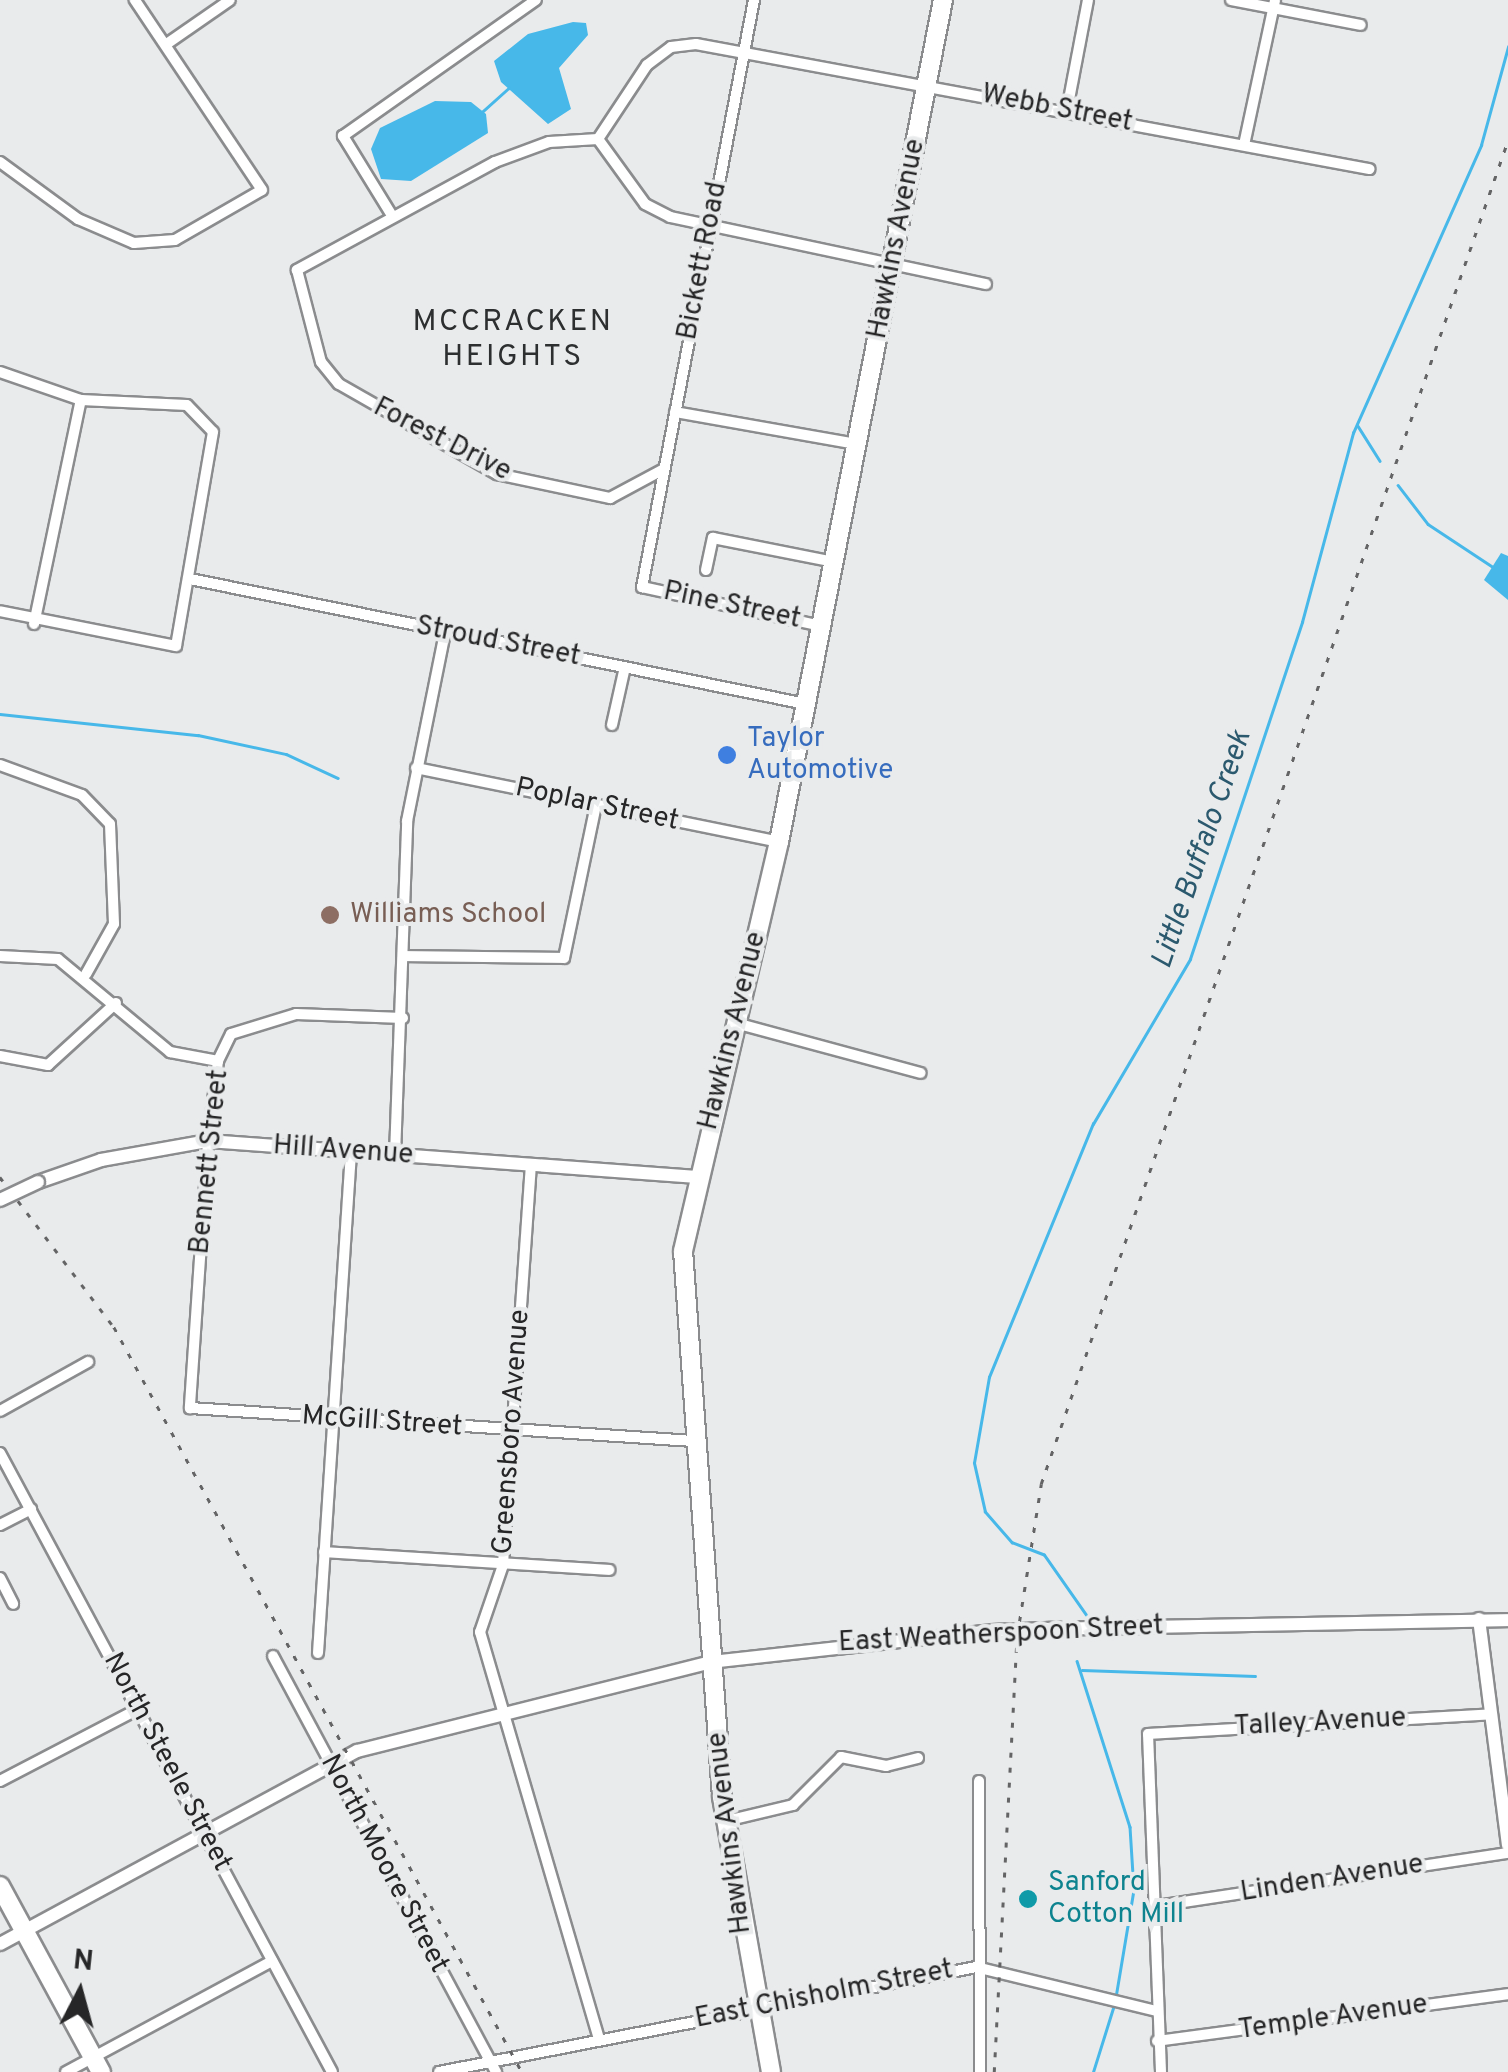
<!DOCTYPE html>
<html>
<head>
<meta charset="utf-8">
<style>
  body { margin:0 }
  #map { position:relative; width:1508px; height:2072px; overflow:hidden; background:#e9ebec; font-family:Overpass,sans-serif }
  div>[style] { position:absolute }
  .water>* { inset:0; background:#47b8e9 }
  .stream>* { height:2.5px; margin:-1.25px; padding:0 1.25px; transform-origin:1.25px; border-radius:1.25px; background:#47b8e9 }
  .roads { filter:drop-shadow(2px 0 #8b8c8e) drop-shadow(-2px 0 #8b8c8e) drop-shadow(0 2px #8b8c8e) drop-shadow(0 -2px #8b8c8e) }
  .minor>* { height:10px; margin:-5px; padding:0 5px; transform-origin:5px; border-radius:5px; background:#fff }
  .tertiary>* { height:12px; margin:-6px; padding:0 6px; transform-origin:6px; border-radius:6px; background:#fff }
  .primary>* { height:18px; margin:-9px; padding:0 9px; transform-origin:9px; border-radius:9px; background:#fff }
  .rail>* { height:2.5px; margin-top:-1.25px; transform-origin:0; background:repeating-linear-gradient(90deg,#646465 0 5px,transparent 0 15px) }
  .bridges { filter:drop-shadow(2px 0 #8b8c8e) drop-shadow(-2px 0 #8b8c8e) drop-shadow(0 2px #8b8c8e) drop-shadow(0 -2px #8b8c8e) }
  .tertiary-bridge>* { height:12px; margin:-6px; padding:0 6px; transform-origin:6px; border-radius:6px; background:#fff }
  .dots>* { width:28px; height:28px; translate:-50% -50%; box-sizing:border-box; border:5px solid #e9ebec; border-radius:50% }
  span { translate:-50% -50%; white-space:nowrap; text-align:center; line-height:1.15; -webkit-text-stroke:8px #e9ebec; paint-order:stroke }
  .street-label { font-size:28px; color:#262627 }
  .shop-label { font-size:28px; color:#366cbe }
  .left { translate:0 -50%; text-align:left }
  .education-label { font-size:28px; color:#785e54 }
  .culture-label { font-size:28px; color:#0d838f }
  .neighbourhood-label { font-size:30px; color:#2d2f30; letter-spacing:2.5px }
  .water-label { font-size:30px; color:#2b596e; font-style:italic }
  .north { position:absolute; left:30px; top:1942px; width:100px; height:100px; -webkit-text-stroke:8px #e9ebec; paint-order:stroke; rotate:6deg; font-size:28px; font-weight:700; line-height:40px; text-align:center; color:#262627 }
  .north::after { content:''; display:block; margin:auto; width:35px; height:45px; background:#262627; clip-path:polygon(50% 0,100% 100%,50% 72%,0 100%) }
</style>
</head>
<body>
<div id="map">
  <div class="water">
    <div style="clip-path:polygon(573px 22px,586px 23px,588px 35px,559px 68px,571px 109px,548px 124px,501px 82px,494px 61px,528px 34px)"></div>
    <div style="clip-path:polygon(435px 101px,471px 102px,486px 114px,488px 133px,411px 181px,381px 179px,371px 149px,380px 128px)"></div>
    <div style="clip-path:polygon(1501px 553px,1508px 556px,1508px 600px,1484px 580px)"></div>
  </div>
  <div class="stream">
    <div style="left:482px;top:112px;width:36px;rotate:-42deg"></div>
    <div style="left:1358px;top:426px;width:41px;rotate:57.8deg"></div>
    <div style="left:1398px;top:485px;width:49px;rotate:52.4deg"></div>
    <div style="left:1428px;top:524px;width:78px;rotate:33.5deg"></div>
    <div style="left:0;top:714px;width:199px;rotate:6.1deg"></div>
    <div style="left:198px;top:735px;width:90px;rotate:12.2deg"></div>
    <div style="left:286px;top:754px;width:57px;rotate:24.8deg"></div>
    <div style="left:1086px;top:1615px;width:73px;rotate:-125deg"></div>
    <div style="left:1044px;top:1555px;width:34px;rotate:-159deg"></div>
    <div style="left:1012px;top:1543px;width:41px;rotate:-131.1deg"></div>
    <div style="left:985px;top:1512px;width:50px;rotate:-102.7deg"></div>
    <div style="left:974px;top:1463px;width:87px;rotate:-80.1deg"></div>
    <div style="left:989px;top:1377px;width:274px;rotate:-67.7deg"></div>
    <div style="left:1093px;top:1124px;width:191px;rotate:-59.5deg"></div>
    <div style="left:1190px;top:959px;width:355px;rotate:-71.6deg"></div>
    <div style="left:1302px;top:622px;width:196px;rotate:-74.9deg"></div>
    <div style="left:1353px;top:433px;width:315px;rotate:-66deg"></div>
    <div style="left:1481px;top:145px;width:102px;rotate:-74.6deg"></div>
    <div style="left:1077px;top:1661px;width:174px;rotate:72.3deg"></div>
    <div style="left:1130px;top:1827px;width:63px;rotate:86.4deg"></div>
    <div style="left:1134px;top:1890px;width:109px;rotate:99.5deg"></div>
    <div style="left:1082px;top:1670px;width:173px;rotate:2deg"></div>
    <div style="left:1093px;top:2072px;width:70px;rotate:-72.6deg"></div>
  </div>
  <div class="roads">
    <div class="minor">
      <div style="left:754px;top:0;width:598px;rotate:100.8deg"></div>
      <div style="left:642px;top:587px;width:183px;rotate:12.3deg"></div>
      <div style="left:1231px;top:0;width:132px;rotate:10.9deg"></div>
      <div style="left:168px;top:43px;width:75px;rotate:-34.7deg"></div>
      <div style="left:1067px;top:110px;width:112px;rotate:-79.2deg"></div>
      <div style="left:598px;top:139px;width:89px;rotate:-56.5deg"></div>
      <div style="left:647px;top:65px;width:30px;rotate:-37deg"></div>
      <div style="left:671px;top:47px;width:25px;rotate:-7deg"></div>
      <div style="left:696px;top:44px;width:685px;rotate:10.52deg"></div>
      <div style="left:598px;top:139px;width:49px;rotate:176.5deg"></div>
      <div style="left:549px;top:142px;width:58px;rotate:159.7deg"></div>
      <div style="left:495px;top:162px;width:226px;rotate:151.4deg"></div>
      <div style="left:297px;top:270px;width:95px;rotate:75.4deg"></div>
      <div style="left:321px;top:362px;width:28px;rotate:51deg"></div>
      <div style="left:339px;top:384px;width:182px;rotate:29.7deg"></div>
      <div style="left:497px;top:474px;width:116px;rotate:12deg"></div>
      <div style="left:610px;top:498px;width:61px;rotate:-28.2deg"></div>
      <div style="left:598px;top:139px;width:80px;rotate:54.1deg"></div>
      <div style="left:645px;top:204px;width:28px;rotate:27deg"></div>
      <div style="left:670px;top:217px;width:323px;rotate:12deg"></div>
      <div style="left:1244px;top:145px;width:148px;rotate:-77.9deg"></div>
      <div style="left:0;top:162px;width:97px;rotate:36.2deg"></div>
      <div style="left:78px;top:219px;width:61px;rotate:23.2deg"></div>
      <div style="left:134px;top:243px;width:41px;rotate:-4.2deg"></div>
      <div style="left:175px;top:240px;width:100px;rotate:-29.9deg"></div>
      <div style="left:262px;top:190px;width:229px;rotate:-123.8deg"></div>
      <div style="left:391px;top:214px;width:92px;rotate:-121.6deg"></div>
      <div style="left:343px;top:136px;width:236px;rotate:-35.2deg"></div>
      <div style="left:0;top:372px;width:86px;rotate:19.1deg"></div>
      <div style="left:81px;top:400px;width:106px;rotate:2.7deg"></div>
      <div style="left:187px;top:405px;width:37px;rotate:46deg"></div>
      <div style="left:213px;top:432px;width:217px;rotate:99.8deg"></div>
      <div style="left:176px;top:646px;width:179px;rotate:-168.8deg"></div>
      <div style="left:675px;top:412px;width:185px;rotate:10deg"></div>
      <div style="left:706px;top:570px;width:33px;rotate:-78deg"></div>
      <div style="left:713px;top:538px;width:123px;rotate:11.2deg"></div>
      <div style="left:190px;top:579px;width:629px;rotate:11.47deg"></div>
      <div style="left:34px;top:624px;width:229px;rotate:-78.2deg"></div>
      <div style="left:612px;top:725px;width:59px;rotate:-77.4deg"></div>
      <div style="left:0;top:765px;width:87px;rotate:20.1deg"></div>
      <div style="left:82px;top:795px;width:40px;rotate:46deg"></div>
      <div style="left:110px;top:824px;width:100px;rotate:87.7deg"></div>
      <div style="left:114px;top:924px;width:57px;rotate:119.2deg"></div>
      <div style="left:416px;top:768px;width:370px;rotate:11.5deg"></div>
      <div style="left:0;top:956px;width:58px;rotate:3deg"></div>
      <div style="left:58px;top:959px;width:146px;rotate:39.7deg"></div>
      <div style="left:170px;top:1052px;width:49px;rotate:10.6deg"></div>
      <div style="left:404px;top:956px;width:160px;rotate:0.7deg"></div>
      <div style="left:564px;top:958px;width:156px;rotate:-78.2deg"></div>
      <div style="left:403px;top:1018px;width:107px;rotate:-177.9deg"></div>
      <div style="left:296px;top:1014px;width:68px;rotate:162.9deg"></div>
      <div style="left:231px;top:1034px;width:30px;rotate:116deg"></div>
      <div style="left:218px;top:1061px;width:81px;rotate:97.1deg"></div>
      <div style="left:208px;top:1141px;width:268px;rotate:93.9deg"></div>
      <div style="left:190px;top:1408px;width:504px;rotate:3.75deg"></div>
      <div style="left:739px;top:1024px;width:188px;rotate:15.1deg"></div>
      <div style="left:0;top:1056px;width:49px;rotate:10.6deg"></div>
      <div style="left:48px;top:1065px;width:92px;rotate:-42.4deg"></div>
      <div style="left:395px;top:1155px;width:334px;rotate:-87.9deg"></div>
      <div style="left:407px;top:821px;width:193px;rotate:-78.6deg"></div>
      <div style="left:531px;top:1164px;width:402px;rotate:94deg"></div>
      <div style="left:503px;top:1565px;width:71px;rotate:108.9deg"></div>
      <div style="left:480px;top:1632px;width:423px;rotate:73.7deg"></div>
      <div style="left:0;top:1411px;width:101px;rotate:-29.1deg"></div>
      <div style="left:0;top:1453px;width:702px;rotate:61.79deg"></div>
      <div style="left:0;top:1525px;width:35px;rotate:-27deg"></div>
      <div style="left:324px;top:1552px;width:286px;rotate:3.6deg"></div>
      <div style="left:0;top:1578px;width:29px;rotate:63deg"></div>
      <div style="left:318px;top:1653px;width:502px;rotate:-86.23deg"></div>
      <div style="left:273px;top:1656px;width:472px;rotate:61.8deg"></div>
      <div style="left:0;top:1781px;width:158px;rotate:-27.5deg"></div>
      <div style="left:979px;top:1781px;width:291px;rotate:89.8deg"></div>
      <div style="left:726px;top:1821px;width:69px;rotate:-13.4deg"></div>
      <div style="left:793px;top:1805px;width:68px;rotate:-45deg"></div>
      <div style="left:841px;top:1757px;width:46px;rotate:11.3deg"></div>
      <div style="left:886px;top:1766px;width:33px;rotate:-14deg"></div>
      <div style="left:1157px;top:1906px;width:355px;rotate:-8.6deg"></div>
      <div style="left:1157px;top:2041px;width:354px;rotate:-7.6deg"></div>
      <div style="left:66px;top:2072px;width:234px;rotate:-28.3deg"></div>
      <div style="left:439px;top:2072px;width:547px;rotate:-11.06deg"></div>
      <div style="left:976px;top:1967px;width:186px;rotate:13.7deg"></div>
      <div style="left:1161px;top:2072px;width:338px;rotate:-92.2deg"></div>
      <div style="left:1148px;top:1734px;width:344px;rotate:-3.3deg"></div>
    </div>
    <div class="tertiary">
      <div style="left:38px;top:1182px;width:67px;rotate:-19.2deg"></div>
      <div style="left:101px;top:1160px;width:109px;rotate:-10.1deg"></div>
      <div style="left:208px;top:1141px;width:487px;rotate:4.2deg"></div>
      <div style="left:1479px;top:1619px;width:228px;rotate:82.7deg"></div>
      <div style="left:1048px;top:1629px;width:460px;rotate:-1.1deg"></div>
      <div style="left:0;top:1944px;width:406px;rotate:-28.4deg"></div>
      <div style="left:357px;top:1751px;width:365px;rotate:-14.1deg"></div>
      <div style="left:711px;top:1662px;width:282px;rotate:-6.3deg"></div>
    </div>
    <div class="primary">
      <div style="left:0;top:1886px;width:212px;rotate:61.5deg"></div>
      <div style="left:771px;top:2072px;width:280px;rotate:-100.1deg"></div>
      <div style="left:722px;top:1796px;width:546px;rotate:-94.09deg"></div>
      <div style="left:683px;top:1251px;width:420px;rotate:-76.8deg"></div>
      <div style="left:779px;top:842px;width:858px;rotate:-78.98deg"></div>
    </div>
  </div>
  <div class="rail">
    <div style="left:0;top:1177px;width:188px;rotate:52.8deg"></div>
    <div style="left:114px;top:1327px;width:849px;rotate:61.29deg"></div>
    <div style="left:994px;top:2072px;width:437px;rotate:-87deg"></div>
    <div style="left:1017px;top:1636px;width:154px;rotate:-81deg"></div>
    <div style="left:1041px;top:1484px;width:1423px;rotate:-70.84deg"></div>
  </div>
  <div class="bridges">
    <div class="tertiary-bridge">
      <div style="left:0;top:1200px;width:42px;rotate:-25.3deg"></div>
      <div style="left:991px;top:1631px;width:57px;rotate:-2deg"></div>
    </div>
  </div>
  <div class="dots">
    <div style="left:727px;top:755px;background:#3f7fe0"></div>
    <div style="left:330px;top:915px;background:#8d6e63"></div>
    <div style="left:1028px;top:1899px;background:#0f9aa8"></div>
  </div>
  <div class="street-label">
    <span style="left:1057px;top:109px;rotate:11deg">Webb Street</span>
    <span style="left:897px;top:239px;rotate:-79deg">Hawkins Avenue</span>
    <span style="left:703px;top:261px;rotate:-79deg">Bickett Road</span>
    <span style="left:442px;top:440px;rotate:27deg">Forest Drive</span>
    <span style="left:732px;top:606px;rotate:12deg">Pine Street</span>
    <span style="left:498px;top:642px;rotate:11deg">Stroud Street</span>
    <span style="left:597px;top:805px;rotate:12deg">Poplar Street</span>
    <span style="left:733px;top:1031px;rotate:-76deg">Hawkins Avenue</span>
    <span style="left:343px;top:1151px;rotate:4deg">Hill Avenue</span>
    <span style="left:210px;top:1162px;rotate:-84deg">Bennett Street</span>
    <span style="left:382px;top:1422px;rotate:4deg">McGill Street</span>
    <span style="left:512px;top:1432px;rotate:-86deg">Greensboro Avenue</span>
    <span style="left:1001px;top:1635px;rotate:-3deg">East Weatherspoon Street</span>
    <span style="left:1320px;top:1723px;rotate:-3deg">Talley Avenue</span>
    <span style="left:167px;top:1762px;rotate:62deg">North Steele Street</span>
    <span style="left:730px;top:1833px;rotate:-97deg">Hawkins Avenue</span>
    <span style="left:384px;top:1864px;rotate:62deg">North Moore Street</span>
    <span style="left:1332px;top:1879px;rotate:-9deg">Linden Avenue</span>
    <span style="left:824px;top:1995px;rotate:-11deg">East Chisholm Street</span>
    <span style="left:1333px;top:2018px;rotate:-8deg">Temple Avenue</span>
  </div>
  <div class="shop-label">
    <span class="left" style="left:747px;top:755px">Taylor<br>Automotive</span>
  </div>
  <div class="education-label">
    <span class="left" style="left:350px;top:915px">Williams School</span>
  </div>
  <div class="culture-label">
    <span class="left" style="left:1048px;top:1899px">Sanford<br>Cotton Mill</span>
  </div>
  <div class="neighbourhood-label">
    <span style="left:513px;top:340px">MCCRACKEN<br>HEIGHTS</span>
  </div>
  <div class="water-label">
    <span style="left:1203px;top:850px;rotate:-71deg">Little Buffalo Creek</span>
  </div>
  <div class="north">N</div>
</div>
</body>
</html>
